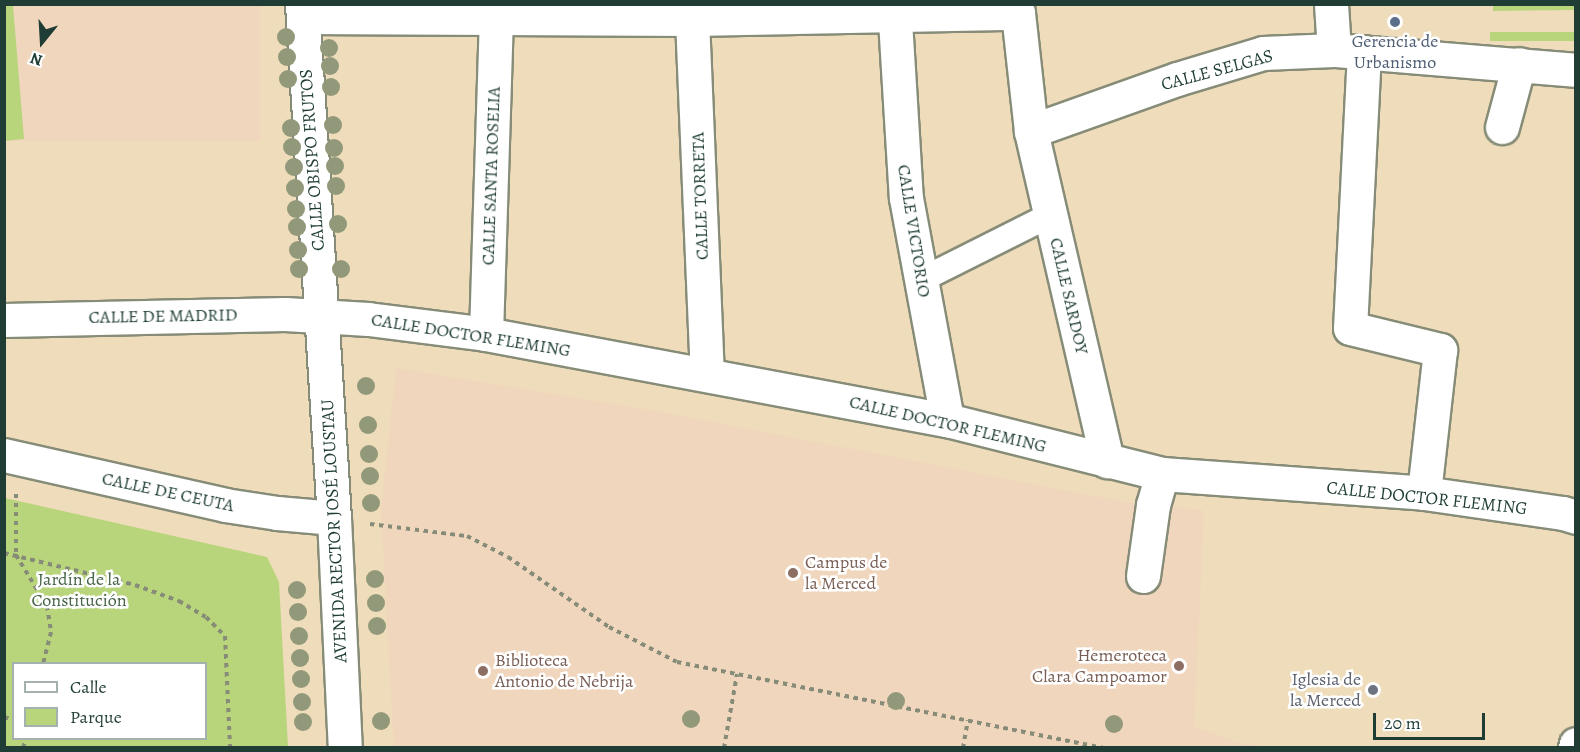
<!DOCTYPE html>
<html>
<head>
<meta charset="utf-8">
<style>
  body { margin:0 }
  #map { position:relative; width:1580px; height:752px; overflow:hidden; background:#eedcba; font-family:Alegreya,serif }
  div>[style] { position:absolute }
  .built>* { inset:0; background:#f0d6bc; transform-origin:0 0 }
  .green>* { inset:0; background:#b9d57b; transform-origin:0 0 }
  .path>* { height:4px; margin-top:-2px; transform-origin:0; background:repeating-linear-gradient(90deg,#868c77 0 4.5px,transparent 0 9px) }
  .roads { filter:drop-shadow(2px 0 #868c77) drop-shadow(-2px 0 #868c77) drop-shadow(0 2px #868c77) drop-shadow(0 -2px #868c77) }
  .pedestrian>* { height:24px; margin:-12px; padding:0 12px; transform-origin:12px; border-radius:12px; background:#fff }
  .minor>* { height:33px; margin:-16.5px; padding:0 16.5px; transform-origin:16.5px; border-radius:16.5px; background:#fff }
  .trees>* { width:18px; height:18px; margin:-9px; border-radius:50%; background:#92997a }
  .dots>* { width:16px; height:16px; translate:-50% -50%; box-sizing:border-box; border:3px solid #fff; border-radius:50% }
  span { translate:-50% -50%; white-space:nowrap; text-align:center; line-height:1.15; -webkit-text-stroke:5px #fff; paint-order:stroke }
  .service-label { font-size:18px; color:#4e5e75 }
  .street-label { font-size:18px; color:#1f3d34 }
  .education-label { font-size:18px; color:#785e54 }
  .left { translate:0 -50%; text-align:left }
  .right { translate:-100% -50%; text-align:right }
  .park-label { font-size:18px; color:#466346 }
  .worship-label { font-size:18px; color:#5b616d }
  .frame { position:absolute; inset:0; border:6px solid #1f3d34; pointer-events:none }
  .legend { position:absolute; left:12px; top:662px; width:195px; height:78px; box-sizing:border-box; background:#fff; border:2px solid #a5b1ae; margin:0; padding:8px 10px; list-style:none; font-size:18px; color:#1f3d34 }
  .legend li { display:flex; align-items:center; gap:12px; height:30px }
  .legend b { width:30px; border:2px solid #a5b1ae }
  .north { position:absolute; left:12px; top:12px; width:60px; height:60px; -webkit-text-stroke:4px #fff; paint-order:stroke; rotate:198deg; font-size:16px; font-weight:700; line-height:24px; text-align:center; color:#1f3d34 }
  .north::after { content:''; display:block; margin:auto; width:21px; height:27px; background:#1f3d34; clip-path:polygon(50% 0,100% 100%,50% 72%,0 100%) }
  .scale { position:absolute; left:1373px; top:713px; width:112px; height:27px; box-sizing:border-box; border:3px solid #1f3d34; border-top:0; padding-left:8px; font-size:18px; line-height:21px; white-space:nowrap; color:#1f3d34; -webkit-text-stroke:4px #fff; paint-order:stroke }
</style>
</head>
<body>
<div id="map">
  <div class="built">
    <div style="left:5px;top:5px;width:255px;height:136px"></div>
    <div style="clip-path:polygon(396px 368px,656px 411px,1131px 503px,1202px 510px,1204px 516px,1194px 726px,1240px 743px,1268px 747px,394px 748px,381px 511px)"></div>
  </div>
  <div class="green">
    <div style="clip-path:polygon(5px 4px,13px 5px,24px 139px,5px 141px)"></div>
    <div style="clip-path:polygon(1493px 5px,1575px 5px,1575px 10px,1493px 11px)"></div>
    <div style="left:1575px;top:32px;width:9px;height:85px;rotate:90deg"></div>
    <div style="clip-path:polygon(evenodd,5px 498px,267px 557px,279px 582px,288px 747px,5px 747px,5px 498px,14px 664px,206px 664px,206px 738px,14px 738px,14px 664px)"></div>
  </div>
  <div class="path">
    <div style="left:16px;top:494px;width:61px;rotate:90deg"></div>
    <div style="left:16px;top:555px;width:60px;rotate:58.7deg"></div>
    <div style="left:47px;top:606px;width:26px;rotate:81deg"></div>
    <div style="left:51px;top:632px;width:33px;rotate:104deg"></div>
    <div style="left:370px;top:524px;width:98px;rotate:7.1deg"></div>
    <div style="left:467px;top:536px;width:46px;rotate:27.1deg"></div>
    <div style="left:508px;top:557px;width:123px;rotate:34.7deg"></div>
    <div style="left:609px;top:627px;width:76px;rotate:27.2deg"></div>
    <div style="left:677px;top:662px;width:435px;rotate:11.4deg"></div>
    <div style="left:4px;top:553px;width:135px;rotate:13.7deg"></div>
    <div style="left:135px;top:585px;width:47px;rotate:20deg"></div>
    <div style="left:179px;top:601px;width:31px;rotate:31deg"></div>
    <div style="left:206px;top:617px;width:27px;rotate:45deg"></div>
    <div style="left:225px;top:636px;width:112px;rotate:87.4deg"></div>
    <div style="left:4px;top:717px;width:10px;rotate:17deg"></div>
    <div style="left:23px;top:748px;width:10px;rotate:-73deg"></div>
    <div style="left:724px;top:748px;width:75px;rotate:-80deg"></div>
    <div style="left:963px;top:748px;width:28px;rotate:-80deg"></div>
  </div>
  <div class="roads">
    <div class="pedestrian">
      <div style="left:921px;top:280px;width:144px;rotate:-26.7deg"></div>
    </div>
    <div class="minor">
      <div style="left:302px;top:4px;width:515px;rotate:86.44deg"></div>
      <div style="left:334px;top:518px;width:230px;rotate:87.3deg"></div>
      <div style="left:894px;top:4px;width:194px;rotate:86.5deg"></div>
      <div style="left:906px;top:198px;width:226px;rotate:79.5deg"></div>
      <div style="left:1331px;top:4px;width:46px;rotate:86.3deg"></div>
      <div style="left:303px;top:17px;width:389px;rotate:0.3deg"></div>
      <div style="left:692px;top:19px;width:326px;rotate:-1.1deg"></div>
      <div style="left:1018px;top:13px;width:119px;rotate:83.7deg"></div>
      <div style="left:1031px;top:131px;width:339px;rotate:77deg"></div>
      <div style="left:692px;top:19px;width:355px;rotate:87.6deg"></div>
      <div style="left:1364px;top:52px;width:276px;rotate:92.9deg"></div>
      <div style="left:1350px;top:328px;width:93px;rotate:13.7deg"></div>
      <div style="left:1440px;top:350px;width:144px;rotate:96.4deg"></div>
      <div style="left:1502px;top:127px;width:65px;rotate:-74.9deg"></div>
      <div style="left:1031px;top:131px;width:155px;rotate:-19.6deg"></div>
      <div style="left:1177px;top:79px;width:90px;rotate:-16.8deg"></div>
      <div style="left:1263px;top:53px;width:71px;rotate:-2.4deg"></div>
      <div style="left:1334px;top:50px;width:243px;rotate:4.7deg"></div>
      <div style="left:4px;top:320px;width:281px;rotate:-1.2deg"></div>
      <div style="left:285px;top:314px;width:83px;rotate:3.4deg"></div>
      <div style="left:368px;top:319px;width:119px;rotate:7.2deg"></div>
      <div style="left:486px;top:334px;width:469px;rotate:10.6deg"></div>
      <div style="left:947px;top:420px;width:222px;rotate:14.1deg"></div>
      <div style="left:1162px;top:474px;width:263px;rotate:4.1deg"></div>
      <div style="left:1424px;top:493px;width:140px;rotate:8.2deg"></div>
      <div style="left:1563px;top:513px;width:14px;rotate:17deg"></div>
      <div style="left:486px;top:334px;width:316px;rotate:-88.2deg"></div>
      <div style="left:4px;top:455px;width:227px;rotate:12.7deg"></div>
      <div style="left:225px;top:505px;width:53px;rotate:8.7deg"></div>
      <div style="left:277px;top:513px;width:57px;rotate:5deg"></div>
      <div style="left:1143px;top:576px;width:72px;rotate:-82deg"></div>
      <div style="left:1153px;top:505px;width:32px;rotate:-74deg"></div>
      <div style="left:1575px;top:748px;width:4px;rotate:-76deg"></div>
    </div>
  </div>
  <div class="trees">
    <div style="left:286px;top:37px"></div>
    <div style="left:329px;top:48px"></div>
    <div style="left:287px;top:57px"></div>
    <div style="left:330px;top:66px"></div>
    <div style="left:288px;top:79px"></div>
    <div style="left:331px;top:87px"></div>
    <div style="left:333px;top:125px"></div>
    <div style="left:291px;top:128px"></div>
    <div style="left:292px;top:147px"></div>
    <div style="left:334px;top:148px"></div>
    <div style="left:335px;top:166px"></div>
    <div style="left:294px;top:167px"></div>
    <div style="left:336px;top:186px"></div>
    <div style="left:295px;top:188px"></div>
    <div style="left:296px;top:209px"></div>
    <div style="left:338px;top:224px"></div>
    <div style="left:297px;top:227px"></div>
    <div style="left:298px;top:250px"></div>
    <div style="left:299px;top:269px"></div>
    <div style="left:341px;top:269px"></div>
    <div style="left:366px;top:386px"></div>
    <div style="left:368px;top:425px"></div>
    <div style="left:369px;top:454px"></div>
    <div style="left:370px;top:476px"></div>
    <div style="left:371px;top:503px"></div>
    <div style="left:375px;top:579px"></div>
    <div style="left:297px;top:590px"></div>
    <div style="left:376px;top:603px"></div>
    <div style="left:298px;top:612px"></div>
    <div style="left:377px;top:626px"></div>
    <div style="left:299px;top:636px"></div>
    <div style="left:300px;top:658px"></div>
    <div style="left:301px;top:679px"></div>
    <div style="left:896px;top:701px"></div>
    <div style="left:302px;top:702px"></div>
    <div style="left:691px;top:719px"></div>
    <div style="left:381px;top:721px"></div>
    <div style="left:303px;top:722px"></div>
    <div style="left:1114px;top:724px"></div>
  </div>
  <div class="dots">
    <div style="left:1395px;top:22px;background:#5c6f8a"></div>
    <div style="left:793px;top:573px;background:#8d6e63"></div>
    <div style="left:1179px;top:666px;background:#8d6e63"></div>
    <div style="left:483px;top:671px;background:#8d6e63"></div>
    <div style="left:1373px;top:690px;background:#6b7280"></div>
  </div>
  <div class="service-label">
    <span style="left:1395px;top:52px">Gerencia de<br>Urbanismo</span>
  </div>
  <div class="street-label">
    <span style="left:1217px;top:70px;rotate:-15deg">CALLE SELGAS</span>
    <span style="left:312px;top:160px;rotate:-94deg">CALLE OBISPO FRUTOS</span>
    <span style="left:491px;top:176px;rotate:-88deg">CALLE SANTA ROSELIA</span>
    <span style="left:700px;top:196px;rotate:-92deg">CALLE TORRETA</span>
    <span style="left:914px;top:231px;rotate:81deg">CALLE VICTORIO</span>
    <span style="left:1069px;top:296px;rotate:77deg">CALLE SARDOY</span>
    <span style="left:163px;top:316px;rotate:-1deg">CALLE DE MADRID</span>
    <span style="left:471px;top:335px;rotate:9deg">CALLE DOCTOR FLEMING</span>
    <span style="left:948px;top:424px;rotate:13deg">CALLE DOCTOR FLEMING</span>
    <span style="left:168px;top:492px;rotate:12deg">CALLE DE CEUTA</span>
    <span style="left:1427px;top:498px;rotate:6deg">CALLE DOCTOR FLEMING</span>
    <span style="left:334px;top:531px;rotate:-93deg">AVENIDA RECTOR JOSÉ LOUSTAU</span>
  </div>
  <div class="education-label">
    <span class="left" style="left:805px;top:573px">Campus de<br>la Merced</span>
    <span class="right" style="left:1167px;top:666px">Hemeroteca<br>Clara Campoamor</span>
    <span class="left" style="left:495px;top:671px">Biblioteca<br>Antonio de Nebrija</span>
  </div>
  <div class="park-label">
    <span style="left:79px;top:590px">Jardín de la<br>Constitución</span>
  </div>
  <div class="worship-label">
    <span class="right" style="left:1361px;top:690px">Iglesia de<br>la Merced</span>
  </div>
  <div class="frame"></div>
  <ul class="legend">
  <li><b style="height:8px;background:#fff"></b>Calle</li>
  <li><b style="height:16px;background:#b9d57b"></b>Parque</li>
  </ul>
  <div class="north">N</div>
  <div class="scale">20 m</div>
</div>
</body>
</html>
